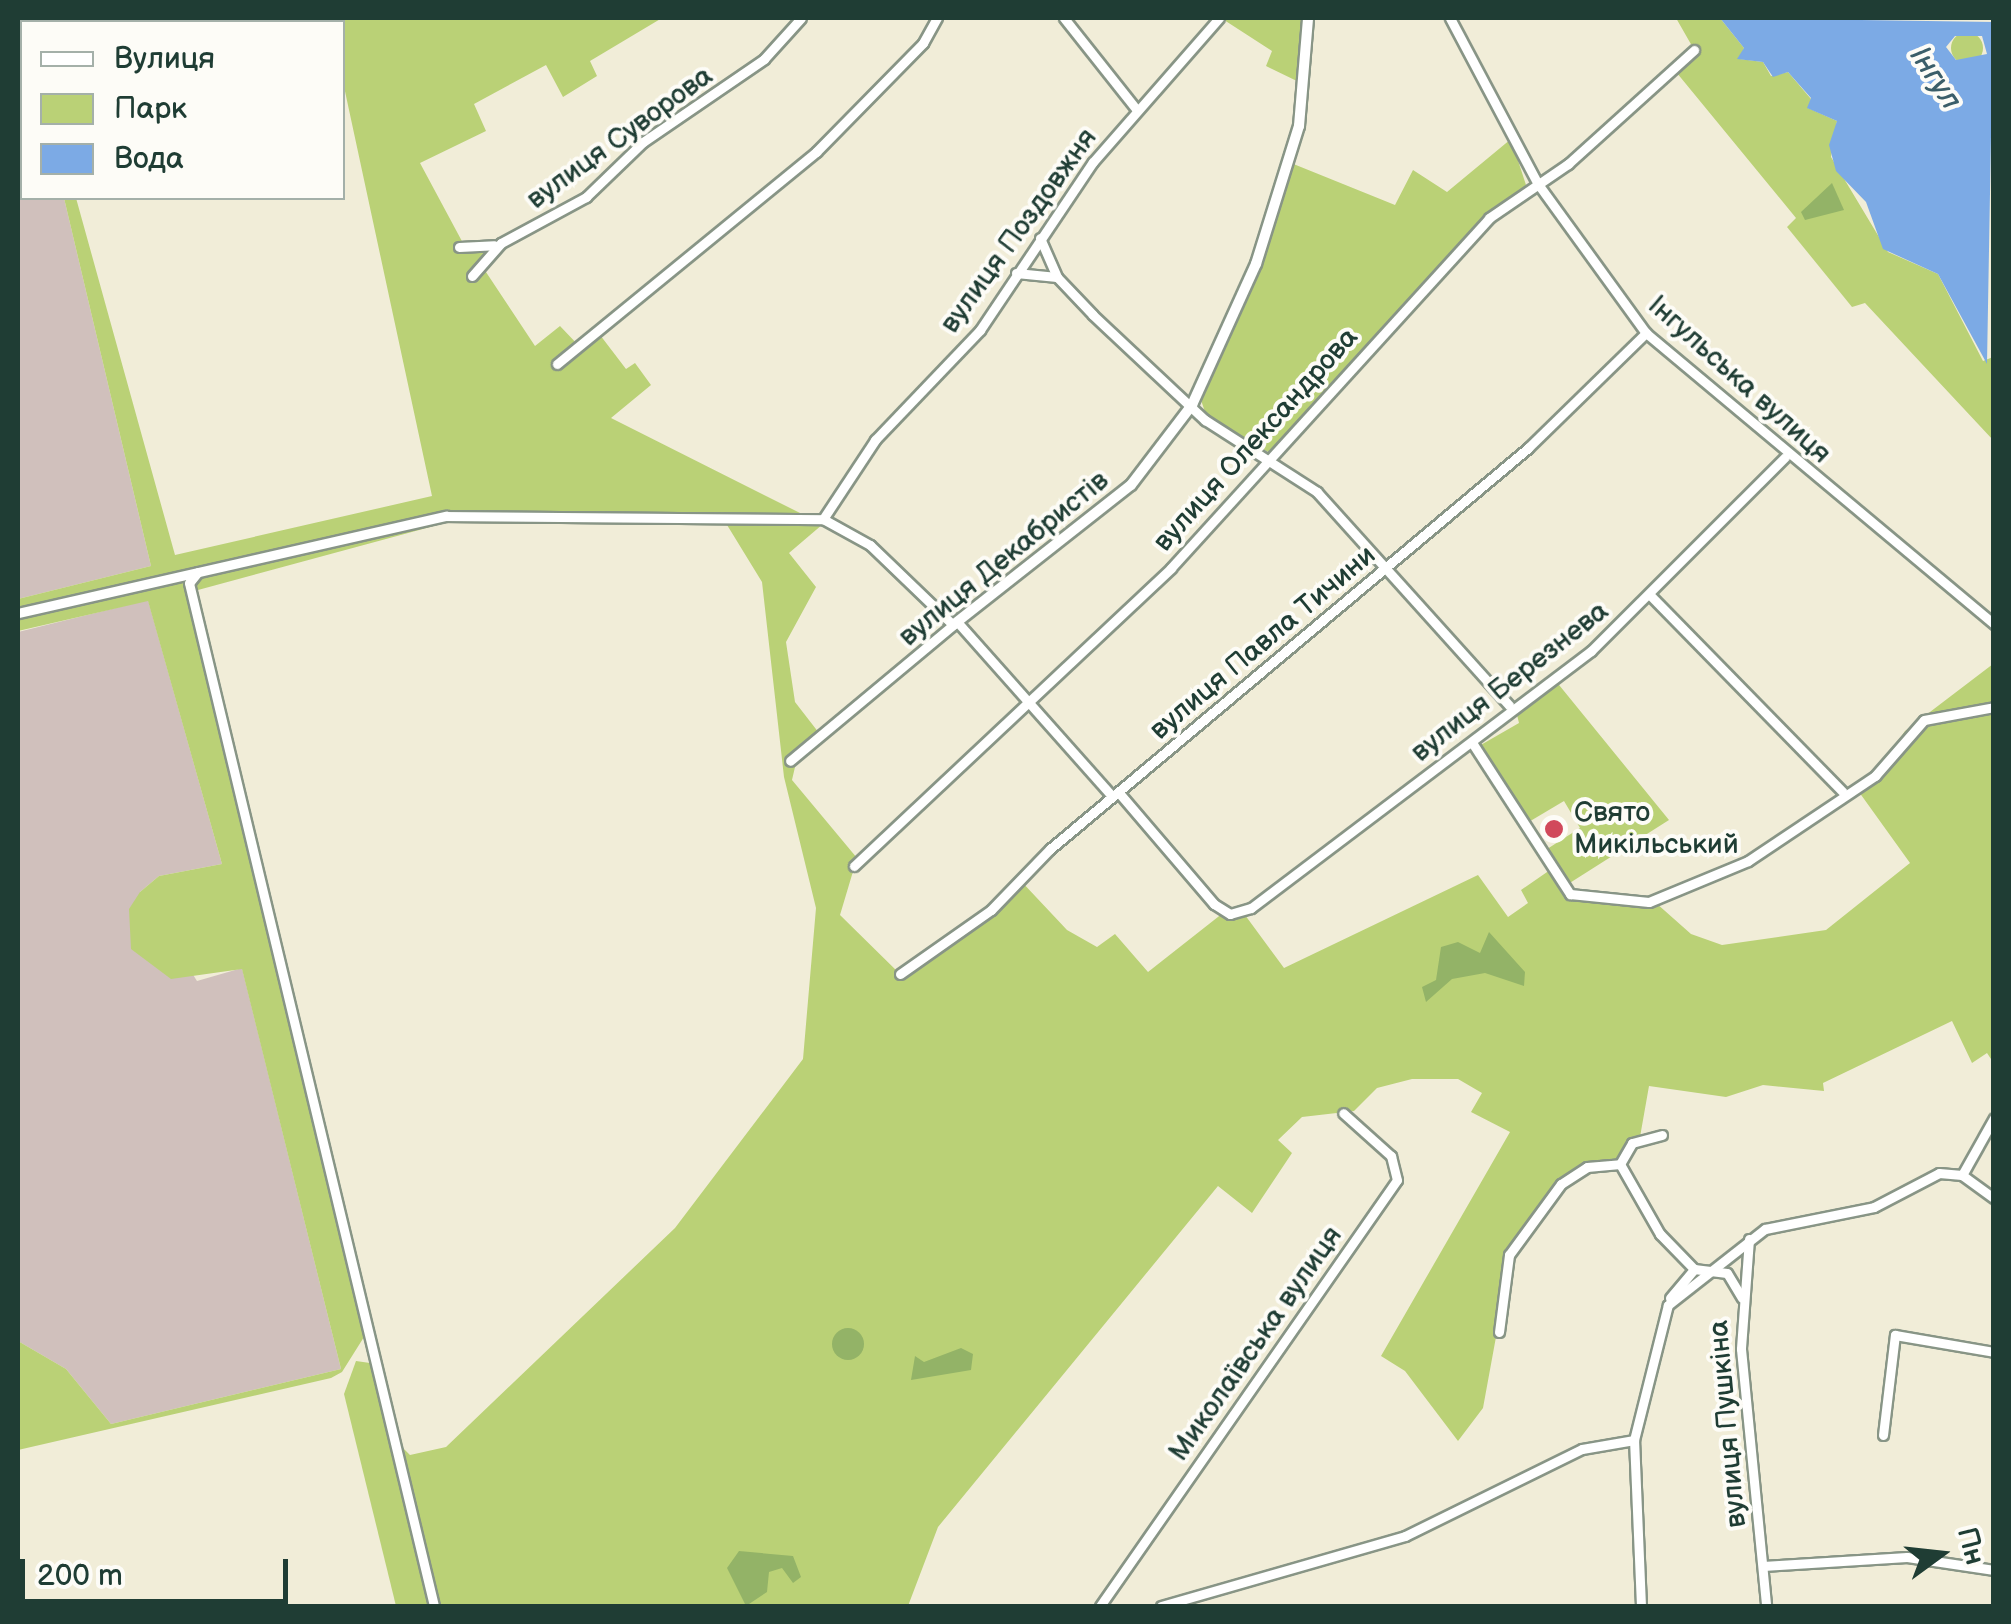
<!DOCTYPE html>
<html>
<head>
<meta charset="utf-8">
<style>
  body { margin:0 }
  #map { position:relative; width:2011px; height:1624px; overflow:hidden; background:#f1edd8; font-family:"Balsamiq Sans",sans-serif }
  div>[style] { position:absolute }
  .industrial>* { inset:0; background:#d0c0bc }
  .green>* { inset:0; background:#bad176 }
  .round { border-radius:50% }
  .forest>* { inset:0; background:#93b367 }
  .water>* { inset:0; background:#7caae5 }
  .roads { filter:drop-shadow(2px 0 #889586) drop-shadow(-2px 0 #889586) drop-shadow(0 2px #889586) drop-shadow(0 -2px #889586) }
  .minor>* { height:9px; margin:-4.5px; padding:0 4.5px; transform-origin:4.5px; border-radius:4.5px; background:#fff }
  .tertiary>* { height:10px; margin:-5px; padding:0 5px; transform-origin:5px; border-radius:5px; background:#fff }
  .dots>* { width:28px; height:28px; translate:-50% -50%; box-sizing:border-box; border:5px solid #fdfcf7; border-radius:50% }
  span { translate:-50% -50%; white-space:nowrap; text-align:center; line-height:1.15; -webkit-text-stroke:8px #fdfcf7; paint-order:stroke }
  .street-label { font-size:28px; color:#1f3d34 }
  .poi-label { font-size:28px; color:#1f3d34 }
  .left { translate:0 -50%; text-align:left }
  .water-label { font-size:30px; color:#3b5e69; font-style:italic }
  .frame { position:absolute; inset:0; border:20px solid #1f3d34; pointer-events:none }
  .legend { position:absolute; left:20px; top:20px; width:325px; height:180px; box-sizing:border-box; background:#fdfcf7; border:2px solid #a4b0a9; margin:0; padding:12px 18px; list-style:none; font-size:30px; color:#1f3d34 }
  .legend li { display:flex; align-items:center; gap:20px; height:50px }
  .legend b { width:50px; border:2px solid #a4b0a9 }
  .north { position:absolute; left:1891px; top:1504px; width:100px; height:100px; -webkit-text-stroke:8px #fdfcf7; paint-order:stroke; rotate:75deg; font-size:28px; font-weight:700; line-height:40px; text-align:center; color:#1f3d34 }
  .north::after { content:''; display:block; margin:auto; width:35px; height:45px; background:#1f3d34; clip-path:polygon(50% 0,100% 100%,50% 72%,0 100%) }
  .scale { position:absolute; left:20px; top:1559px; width:268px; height:45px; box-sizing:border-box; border:5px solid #1f3d34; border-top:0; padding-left:12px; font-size:30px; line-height:35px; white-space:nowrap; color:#1f3d34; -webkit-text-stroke:8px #fdfcf7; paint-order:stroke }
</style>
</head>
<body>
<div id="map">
  <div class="industrial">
    <div style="clip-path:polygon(18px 18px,22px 198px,64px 198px,151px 566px,18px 599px)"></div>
    <div style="clip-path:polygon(148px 600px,222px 864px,159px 876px,140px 892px,197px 981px,242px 968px,341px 1369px,111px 1424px,66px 1369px,18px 1341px,18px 632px)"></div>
  </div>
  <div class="green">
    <div style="clip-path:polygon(329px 18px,662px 18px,590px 61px,597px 76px,563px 97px,546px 65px,474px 104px,486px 131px,420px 163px,464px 245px,501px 240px,480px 263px,535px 346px,560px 326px,580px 347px,597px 331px,626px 369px,635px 363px,651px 385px,611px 418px,806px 516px,446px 514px,18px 610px,18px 599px,151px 566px,64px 198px,76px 198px,175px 555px,432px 496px,343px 82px,342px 22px)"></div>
    <div style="clip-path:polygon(1221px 18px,1306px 18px,1301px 83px,1266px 66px,1272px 51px)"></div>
    <div style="clip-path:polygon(1676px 18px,1720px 18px,1744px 48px,1740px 59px,1763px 62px,1771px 76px,1788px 72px,1811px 99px,1808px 108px,1837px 121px,1831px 157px,1888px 252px,1938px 274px,1983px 361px,1993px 357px,1993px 440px,1865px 303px,1852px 307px,1787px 227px,1796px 218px,1672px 67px,1692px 46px)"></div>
    <div class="round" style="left:1951px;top:32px;width:32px;height:32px"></div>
    <div style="clip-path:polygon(1511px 139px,1526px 185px,1270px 453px,1207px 418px,1200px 397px,1291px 163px,1395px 205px,1413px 170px,1447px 192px)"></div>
    <div style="clip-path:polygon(evenodd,729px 515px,823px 524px,789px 553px,816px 587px,786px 642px,795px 702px,819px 733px,830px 731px,798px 754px,792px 780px,857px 858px,840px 915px,902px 976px,1020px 880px,1067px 930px,1097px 947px,1115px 934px,1148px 972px,1223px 913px,1245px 915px,1284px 968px,1478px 875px,1508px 917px,1528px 903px,1521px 890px,1550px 870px,1572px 897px,1656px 903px,1691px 934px,1722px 945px,1826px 930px,1910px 863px,1854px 785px,1874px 775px,1905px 731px,1993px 664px,1993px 1062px,1987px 1053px,1972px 1063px,1952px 1021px,1823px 1083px,1824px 1091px,1763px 1085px,1726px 1097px,1649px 1086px,1640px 1137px,1614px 1164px,1567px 1180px,1511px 1255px,1483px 1408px,1458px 1441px,1405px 1371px,1381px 1356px,1510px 1132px,1471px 1112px,1482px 1093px,1458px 1079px,1412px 1079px,1377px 1088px,1354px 1111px,1302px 1117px,1278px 1140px,1292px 1153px,1252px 1213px,1218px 1186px,938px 1527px,908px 1606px,437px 1606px,191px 585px,204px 573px,440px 518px,729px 515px,724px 520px,762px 582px,784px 777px,816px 908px,803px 1059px,675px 1228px,446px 1447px,410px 1455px,399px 1444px,195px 600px,198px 590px,445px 523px,724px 520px)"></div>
    <div style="clip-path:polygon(184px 577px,364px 1337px,342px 1372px,331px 1378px,18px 1450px,18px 1341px,66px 1369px,111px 1424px,341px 1369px,242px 969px,171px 979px,131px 949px,129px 909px,140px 892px,159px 876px,222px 864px,148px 601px,18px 631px,18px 616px)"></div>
    <div style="clip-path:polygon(1555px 680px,1669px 820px,1565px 886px,1544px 851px,1580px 828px,1564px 801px,1527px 823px,1479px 746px,1519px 723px,1515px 707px)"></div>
    <div style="clip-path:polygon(356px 1361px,370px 1363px,377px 1379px,432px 1606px,396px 1606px,344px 1394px)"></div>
  </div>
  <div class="forest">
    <div style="clip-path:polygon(1832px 183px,1844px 210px,1805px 220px,1801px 212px)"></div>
    <div style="clip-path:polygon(1489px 932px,1525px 972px,1524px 986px,1485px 973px,1452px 979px,1426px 1002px,1422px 987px,1436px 980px,1441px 947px,1458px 942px,1480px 953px)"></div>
    <div class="round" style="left:832px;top:1328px;width:32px;height:32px"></div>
    <div style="clip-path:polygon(961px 1348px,973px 1354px,971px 1370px,911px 1380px,915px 1356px,924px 1362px)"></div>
    <div style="clip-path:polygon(739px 1551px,793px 1556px,801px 1577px,793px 1583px,782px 1568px,769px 1572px,767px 1592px,746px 1606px,727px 1568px)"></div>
  </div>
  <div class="water">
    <div style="clip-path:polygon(evenodd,1720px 18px,1993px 22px,1987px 364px,1938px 274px,1883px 249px,1866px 202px,1836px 171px,1829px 145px,1837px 121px,1807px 108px,1811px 98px,1788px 72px,1773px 77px,1763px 62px,1737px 59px,1744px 48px,1720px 18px,1955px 36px,1982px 36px,1987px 54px,1956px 60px,1946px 47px,1955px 36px)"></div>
  </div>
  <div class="roads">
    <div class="minor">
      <div style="left:1064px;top:18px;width:117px;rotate:51.6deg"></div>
      <div style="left:1450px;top:18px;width:188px;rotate:62.1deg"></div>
      <div style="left:1538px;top:184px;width:184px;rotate:54.1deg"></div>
      <div style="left:1646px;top:333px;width:454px;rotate:39.9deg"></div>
      <div style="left:1040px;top:238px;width:43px;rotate:66.4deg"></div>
      <div style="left:1057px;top:277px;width:52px;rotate:46.5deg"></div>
      <div style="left:1093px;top:315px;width:154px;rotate:43.2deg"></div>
      <div style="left:1205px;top:420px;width:133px;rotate:32.7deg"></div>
      <div style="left:1317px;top:492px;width:287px;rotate:48deg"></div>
      <div style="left:459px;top:247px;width:35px;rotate:-3deg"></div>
      <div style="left:1016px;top:273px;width:41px;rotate:5.6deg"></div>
      <div style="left:472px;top:276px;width:44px;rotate:-48.7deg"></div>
      <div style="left:501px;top:243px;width:97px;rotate:-28.4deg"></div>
      <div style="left:586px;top:197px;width:79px;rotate:-44deg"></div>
      <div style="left:643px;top:142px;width:147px;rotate:-34.4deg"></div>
      <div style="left:764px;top:59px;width:55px;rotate:-47.9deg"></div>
      <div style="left:557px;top:364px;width:335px;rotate:-39.3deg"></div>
      <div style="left:816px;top:152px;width:153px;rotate:-45.5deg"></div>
      <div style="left:923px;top:43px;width:29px;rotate:-61deg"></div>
      <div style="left:823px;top:519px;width:95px;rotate:-56.6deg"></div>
      <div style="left:875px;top:440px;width:152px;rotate:-46.3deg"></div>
      <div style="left:980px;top:330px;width:202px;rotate:-56.1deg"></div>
      <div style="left:1093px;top:162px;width:191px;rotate:-48.8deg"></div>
      <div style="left:198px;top:572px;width:14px;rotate:129deg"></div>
      <div style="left:189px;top:583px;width:1052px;rotate:76.53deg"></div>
      <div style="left:1652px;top:597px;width:272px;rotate:45.6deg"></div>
      <div style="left:18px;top:613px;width:439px;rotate:-12.8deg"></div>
      <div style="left:446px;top:516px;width:377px;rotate:0.5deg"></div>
      <div style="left:823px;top:519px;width:54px;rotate:29deg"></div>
      <div style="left:870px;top:545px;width:115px;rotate:43.9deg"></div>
      <div style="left:953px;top:625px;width:212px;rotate:140.2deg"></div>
      <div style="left:960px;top:625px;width:229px;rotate:48.4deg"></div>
      <div style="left:1473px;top:744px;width:179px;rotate:57.1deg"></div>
      <div style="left:1570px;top:894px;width:79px;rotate:5.8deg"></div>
      <div style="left:1649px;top:902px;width:107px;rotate:-22.5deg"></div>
      <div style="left:1748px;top:861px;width:153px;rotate:-33.8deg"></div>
      <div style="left:1875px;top:776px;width:74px;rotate:-48.8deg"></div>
      <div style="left:1924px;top:720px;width:71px;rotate:-10.5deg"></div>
      <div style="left:1120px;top:794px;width:145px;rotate:49.5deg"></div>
      <div style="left:1214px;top:904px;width:19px;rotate:32deg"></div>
      <div style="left:1230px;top:914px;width:22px;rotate:-16deg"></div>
      <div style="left:1251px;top:908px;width:426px;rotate:-37.1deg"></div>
      <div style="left:1591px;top:651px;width:274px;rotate:-45deg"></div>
      <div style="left:854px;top:866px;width:435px;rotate:-43.2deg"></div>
      <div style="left:1171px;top:568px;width:473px;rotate:-47.7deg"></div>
      <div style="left:1489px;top:218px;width:96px;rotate:-34.4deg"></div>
      <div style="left:1568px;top:164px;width:170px;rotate:-42.1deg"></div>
      <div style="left:900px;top:974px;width:111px;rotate:-35.1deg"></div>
      <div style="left:991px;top:910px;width:85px;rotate:-46deg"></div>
      <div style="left:1050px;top:849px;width:624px;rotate:-39.99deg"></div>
      <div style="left:1528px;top:448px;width:165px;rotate:-44.3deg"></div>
      <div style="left:1620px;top:1164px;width:81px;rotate:60.3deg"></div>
      <div style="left:1660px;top:1234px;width:49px;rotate:45.8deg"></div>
      <div style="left:1962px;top:1175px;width:39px;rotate:36deg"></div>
      <div style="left:1749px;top:1239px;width:110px;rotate:94.2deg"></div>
      <div style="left:1741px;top:1349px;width:258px;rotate:84.4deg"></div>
      <div style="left:1670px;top:1298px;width:38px;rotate:-50deg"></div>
      <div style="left:1694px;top:1269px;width:33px;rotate:7deg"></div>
      <div style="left:1727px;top:1273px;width:29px;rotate:59deg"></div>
      <div style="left:1499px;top:1332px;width:78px;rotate:-82.6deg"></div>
      <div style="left:1509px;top:1255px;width:88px;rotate:-53.8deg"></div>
      <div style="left:1561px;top:1184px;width:31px;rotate:-33deg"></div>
      <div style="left:1587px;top:1167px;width:33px;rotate:-5deg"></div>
      <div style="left:1620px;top:1164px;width:24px;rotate:-60deg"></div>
      <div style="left:1632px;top:1143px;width:31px;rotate:-15deg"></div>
      <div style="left:1883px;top:1435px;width:101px;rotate:-83.2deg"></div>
      <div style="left:1895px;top:1335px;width:100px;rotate:9.7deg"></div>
      <div style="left:1763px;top:1566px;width:144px;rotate:-3.6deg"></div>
      <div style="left:1907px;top:1557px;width:88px;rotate:8.5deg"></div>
      <div style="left:1100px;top:1606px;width:519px;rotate:-55.12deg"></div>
      <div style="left:1397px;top:1180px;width:25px;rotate:-104deg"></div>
      <div style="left:1391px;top:1156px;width:64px;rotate:-138.1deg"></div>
      <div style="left:1161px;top:1606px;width:254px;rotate:-16deg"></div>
      <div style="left:1405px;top:1536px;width:197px;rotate:-26.2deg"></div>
      <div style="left:1582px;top:1449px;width:53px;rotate:-9.8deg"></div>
      <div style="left:1641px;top:1606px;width:166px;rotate:-92.4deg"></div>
      <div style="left:1634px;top:1440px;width:139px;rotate:-75.9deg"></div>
      <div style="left:1668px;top:1305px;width:123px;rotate:-38.1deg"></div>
      <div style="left:1765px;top:1229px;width:111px;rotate:-11.4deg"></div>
      <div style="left:1874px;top:1207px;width:73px;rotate:-27.6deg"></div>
      <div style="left:1939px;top:1173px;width:23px;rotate:5deg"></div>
      <div style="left:1962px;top:1175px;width:65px;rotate:-60.7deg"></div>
    </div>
    <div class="tertiary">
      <div style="left:953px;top:625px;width:226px;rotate:-38.2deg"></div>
      <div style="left:1131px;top:485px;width:101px;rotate:-52.7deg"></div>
      <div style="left:1192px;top:405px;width:155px;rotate:-65.6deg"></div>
      <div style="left:1256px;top:264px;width:145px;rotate:-72.7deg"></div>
      <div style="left:1299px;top:126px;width:108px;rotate:-85.2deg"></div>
    </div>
  </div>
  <div class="dots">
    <div style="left:1554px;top:829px;background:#d1495b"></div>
  </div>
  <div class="street-label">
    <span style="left:620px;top:138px;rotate:-36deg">вулиця Суворова</span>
    <span style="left:1019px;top:231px;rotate:-54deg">вулиця Поздовжня</span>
    <span style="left:1739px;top:380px;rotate:42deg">Інгульська вулиця</span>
    <span style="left:1256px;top:440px;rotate:-48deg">вулиця Олександрова</span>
    <span style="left:1004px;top:559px;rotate:-39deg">вулиця Декабристів</span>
    <span style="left:1263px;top:643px;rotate:-40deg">вулиця Павла Тичини</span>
    <span style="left:1510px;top:682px;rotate:-38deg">вулиця Березнева</span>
    <span style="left:1256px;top:1344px;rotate:-55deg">Миколаївська вулиця</span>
    <span style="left:1728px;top:1424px;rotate:-95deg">вулиця Пушкіна</span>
  </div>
  <div class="poi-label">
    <span class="left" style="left:1574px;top:829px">Свято<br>Микільський</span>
  </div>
  <div class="water-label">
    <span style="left:1935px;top:78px;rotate:57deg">Інгул</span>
  </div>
  <div class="frame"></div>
  <ul class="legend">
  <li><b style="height:12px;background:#fff"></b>Вулиця</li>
  <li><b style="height:28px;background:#bad176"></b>Парк</li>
  <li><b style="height:28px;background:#7caae5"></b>Вода</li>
  </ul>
  <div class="north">Пн</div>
  <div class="scale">200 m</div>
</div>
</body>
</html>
